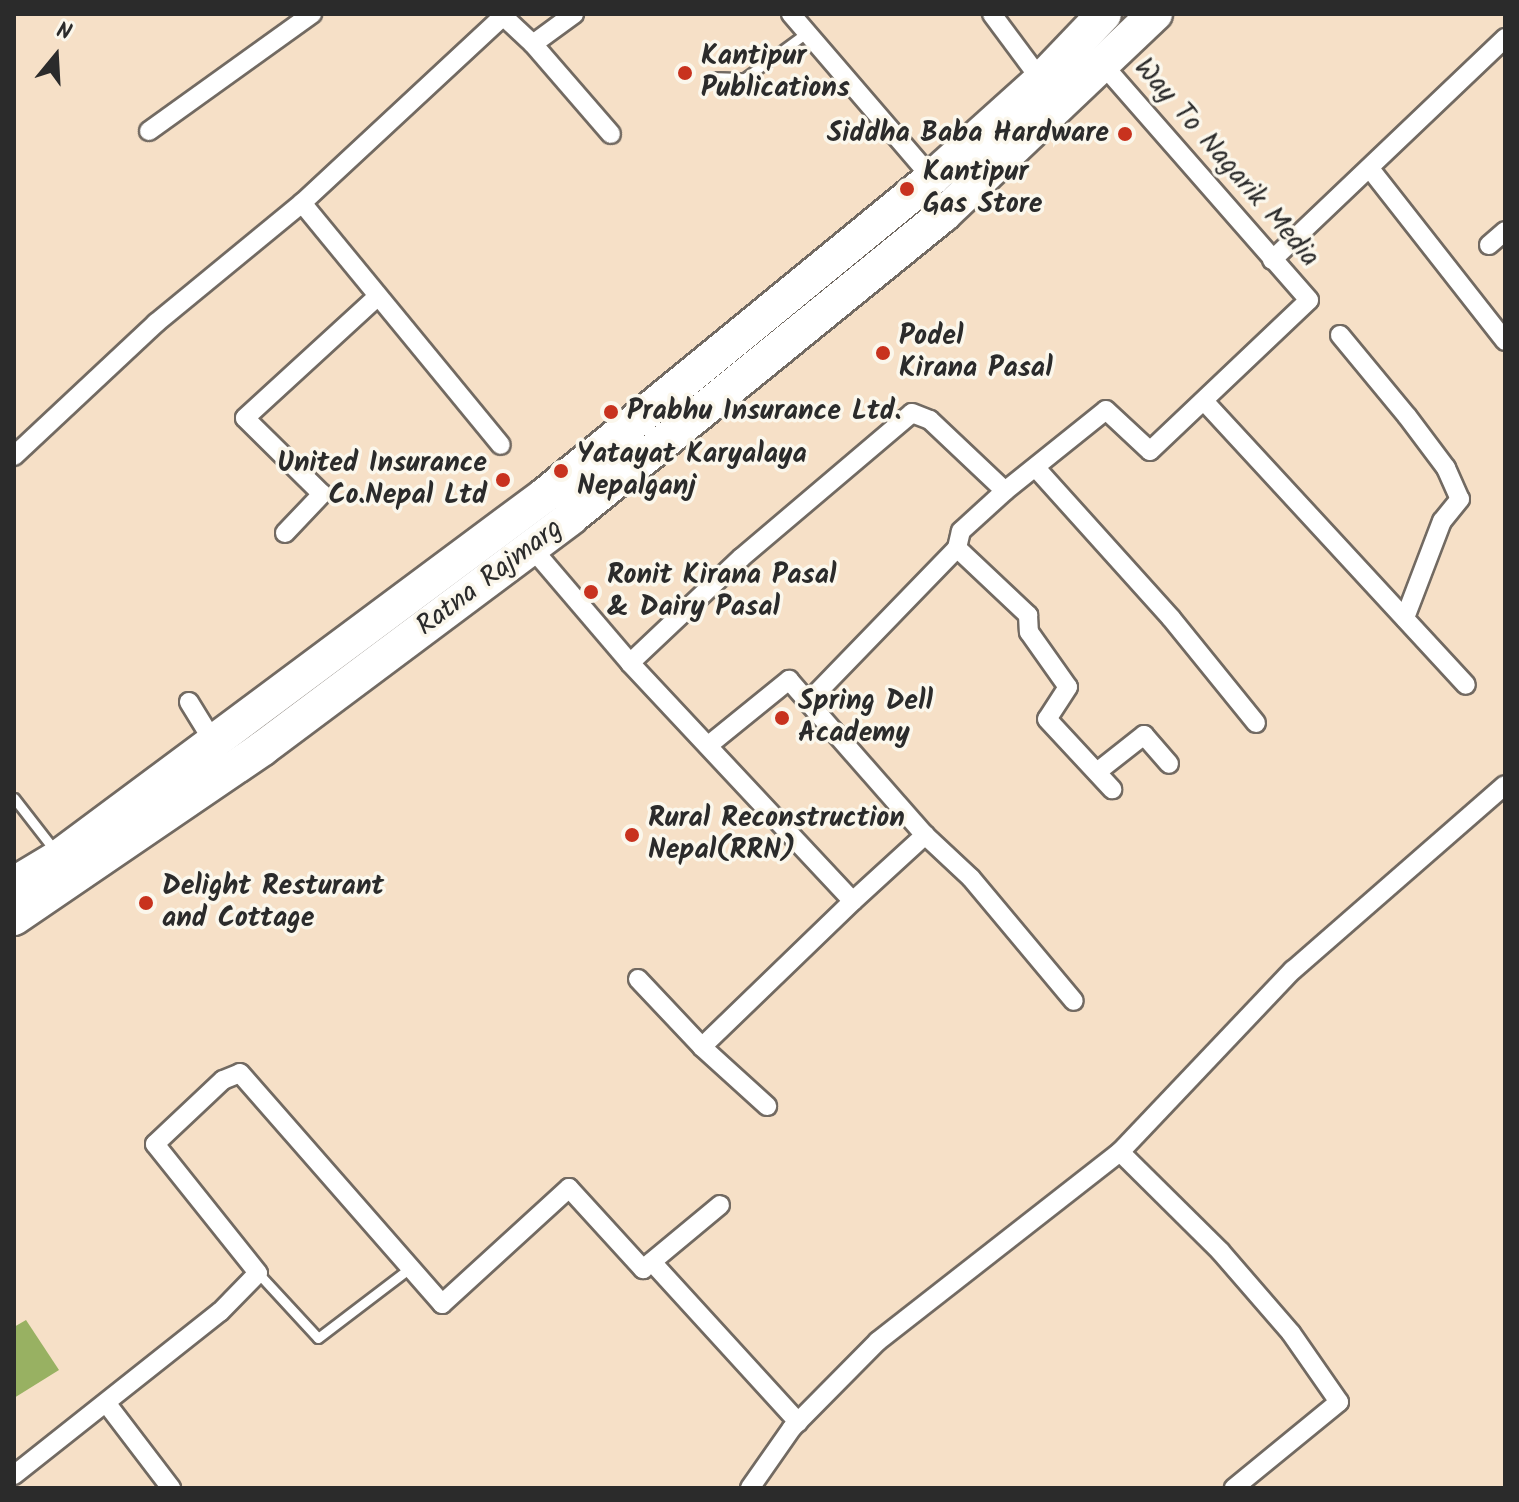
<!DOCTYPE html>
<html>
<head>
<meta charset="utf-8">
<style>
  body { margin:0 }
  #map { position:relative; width:1519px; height:1502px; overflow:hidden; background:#f6e0c7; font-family:Kalam,sans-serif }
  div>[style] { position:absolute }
  .forest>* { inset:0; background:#98b162 }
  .roads { filter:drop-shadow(2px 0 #726a62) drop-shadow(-2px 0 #726a62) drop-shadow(0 2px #726a62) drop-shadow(0 -2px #726a62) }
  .lane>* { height:9px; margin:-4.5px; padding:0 4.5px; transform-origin:4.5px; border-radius:4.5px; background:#fff }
  .street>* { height:18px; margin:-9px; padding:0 9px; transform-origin:9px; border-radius:9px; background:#fff }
  .highway>* { height:34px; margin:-17px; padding:0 17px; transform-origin:17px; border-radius:17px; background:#fff }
  .dots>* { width:22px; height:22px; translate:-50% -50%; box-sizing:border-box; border:4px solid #fbf7ec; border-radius:50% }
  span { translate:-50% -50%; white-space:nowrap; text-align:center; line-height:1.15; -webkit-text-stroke:7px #fbf7ec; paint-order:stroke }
  .poi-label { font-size:28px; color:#2b2b2b; font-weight:700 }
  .left { translate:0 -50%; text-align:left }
  .right { translate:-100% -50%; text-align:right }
  .street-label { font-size:28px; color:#2b2b2b }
  .frame { position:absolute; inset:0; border:16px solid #2b2b2b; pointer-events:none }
  .north { position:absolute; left:16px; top:16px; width:80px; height:80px; -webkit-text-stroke:6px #fbf7ec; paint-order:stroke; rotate:18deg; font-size:22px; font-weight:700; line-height:32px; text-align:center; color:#2b2b2b }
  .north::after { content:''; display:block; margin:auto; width:28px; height:36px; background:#2b2b2b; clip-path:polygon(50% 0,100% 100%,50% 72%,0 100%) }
</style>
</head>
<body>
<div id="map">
  <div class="forest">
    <div style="clip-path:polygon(26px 1320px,59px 1370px,14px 1398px,14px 1327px)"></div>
  </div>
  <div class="roads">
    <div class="lane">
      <div style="left:711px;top:77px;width:34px;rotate:2deg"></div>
      <div style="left:745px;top:78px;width:74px;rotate:-36.3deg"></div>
      <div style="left:14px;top:798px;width:68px;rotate:52.1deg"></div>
      <div style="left:258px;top:1273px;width:88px;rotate:47.3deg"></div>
      <div style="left:318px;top:1338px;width:116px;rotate:-37.3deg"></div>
    </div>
    <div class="street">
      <div style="left:791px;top:14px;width:216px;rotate:49.3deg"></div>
      <div style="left:992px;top:14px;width:82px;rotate:53.4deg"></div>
      <div style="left:533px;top:44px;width:119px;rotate:49.1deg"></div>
      <div style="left:149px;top:131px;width:201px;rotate:-35.7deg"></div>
      <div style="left:1371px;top:170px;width:217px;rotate:51.9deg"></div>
      <div style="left:302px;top:203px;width:313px;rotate:50.6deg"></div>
      <div style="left:1489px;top:245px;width:21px;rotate:-41deg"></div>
      <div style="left:1272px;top:260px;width:322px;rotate:-43.6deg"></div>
      <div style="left:1340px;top:335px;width:105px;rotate:50.4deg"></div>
      <div style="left:1407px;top:416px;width:65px;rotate:53.1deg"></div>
      <div style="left:1446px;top:468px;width:34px;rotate:66deg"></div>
      <div style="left:1460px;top:499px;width:28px;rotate:129deg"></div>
      <div style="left:1442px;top:521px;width:104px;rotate:110.9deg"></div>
      <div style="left:1204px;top:401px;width:386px;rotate:47.3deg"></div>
      <div style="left:14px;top:456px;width:195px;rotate:-43.1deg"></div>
      <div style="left:156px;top:323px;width:189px;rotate:-39.4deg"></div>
      <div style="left:302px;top:203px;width:275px;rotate:-42.9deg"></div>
      <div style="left:503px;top:16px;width:41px;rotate:43deg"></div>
      <div style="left:533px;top:44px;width:51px;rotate:-36.2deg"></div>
      <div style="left:1036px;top:468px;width:202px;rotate:48deg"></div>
      <div style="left:1171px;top:618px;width:135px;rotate:51deg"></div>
      <div style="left:285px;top:533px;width:54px;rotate:-46.5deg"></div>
      <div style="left:322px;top:494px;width:108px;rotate:-135.4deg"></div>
      <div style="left:245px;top:418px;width:180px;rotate:-42.5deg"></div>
      <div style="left:531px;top:547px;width:153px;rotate:49.5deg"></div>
      <div style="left:630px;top:663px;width:326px;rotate:46.9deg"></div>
      <div style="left:853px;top:901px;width:210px;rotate:136deg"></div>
      <div style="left:702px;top:1047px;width:88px;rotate:42.2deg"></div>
      <div style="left:957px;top:548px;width:98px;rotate:43.3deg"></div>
      <div style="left:1028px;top:615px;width:17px;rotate:87deg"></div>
      <div style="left:1029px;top:632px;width:67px;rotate:54.7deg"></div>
      <div style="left:1068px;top:687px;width:38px;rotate:123deg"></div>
      <div style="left:1047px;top:719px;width:96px;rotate:47.1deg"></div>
      <div style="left:630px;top:663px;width:153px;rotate:-43.4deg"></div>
      <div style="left:741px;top:558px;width:224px;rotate:-40.3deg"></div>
      <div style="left:912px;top:413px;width:19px;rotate:21deg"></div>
      <div style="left:930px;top:420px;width:103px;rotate:43.4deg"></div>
      <div style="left:1005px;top:491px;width:129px;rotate:-38.7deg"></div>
      <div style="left:1106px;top:410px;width:60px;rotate:43deg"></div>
      <div style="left:1150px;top:451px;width:219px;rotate:-43.5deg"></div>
      <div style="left:1309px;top:300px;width:311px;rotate:-131.2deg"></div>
      <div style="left:189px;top:702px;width:46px;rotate:58.4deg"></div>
      <div style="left:808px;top:702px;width:177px;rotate:48.7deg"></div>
      <div style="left:925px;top:835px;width:63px;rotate:43.1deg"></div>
      <div style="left:971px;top:878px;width:160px;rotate:50.1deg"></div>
      <div style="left:710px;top:744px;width:102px;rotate:-39deg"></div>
      <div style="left:789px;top:680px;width:29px;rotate:49deg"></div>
      <div style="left:808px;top:702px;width:214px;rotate:-45.9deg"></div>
      <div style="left:957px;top:548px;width:17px;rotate:-77deg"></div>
      <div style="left:961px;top:531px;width:59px;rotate:-42.3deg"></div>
      <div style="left:1097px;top:772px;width:60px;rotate:-38.2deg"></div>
      <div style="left:1144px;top:735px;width:38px;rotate:49deg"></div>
      <div style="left:853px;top:901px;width:98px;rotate:-42.5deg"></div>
      <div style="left:638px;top:979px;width:93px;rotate:46.7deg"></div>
      <div style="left:1120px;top:1152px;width:141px;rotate:44.7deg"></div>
      <div style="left:1220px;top:1251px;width:108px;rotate:49.1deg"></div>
      <div style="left:1291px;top:1333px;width:84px;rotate:55.2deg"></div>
      <div style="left:1339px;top:1402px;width:136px;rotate:140.7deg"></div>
      <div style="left:652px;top:1262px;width:217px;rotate:47.6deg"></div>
      <div style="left:107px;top:1404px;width:106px;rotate:52.7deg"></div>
      <div style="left:14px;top:1475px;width:263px;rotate:-38.4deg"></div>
      <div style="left:220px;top:1312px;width:54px;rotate:-45.7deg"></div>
      <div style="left:258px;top:1273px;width:165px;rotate:-128.6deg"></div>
      <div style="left:155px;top:1144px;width:93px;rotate:-43.3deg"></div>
      <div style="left:223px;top:1080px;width:18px;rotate:-22deg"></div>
      <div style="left:240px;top:1073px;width:307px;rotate:48.8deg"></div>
      <div style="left:442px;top:1304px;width:172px;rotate:-42.4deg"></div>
      <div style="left:569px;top:1188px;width:110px;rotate:47.6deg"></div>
      <div style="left:643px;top:1269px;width:100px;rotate:-39.7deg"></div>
      <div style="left:750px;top:1488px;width:73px;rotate:-55deg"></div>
      <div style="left:792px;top:1428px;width:122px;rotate:-45.3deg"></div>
      <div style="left:878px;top:1341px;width:307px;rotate:-38deg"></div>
      <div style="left:1120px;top:1152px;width:251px;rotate:-46.5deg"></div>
      <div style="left:1293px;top:970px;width:281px;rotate:-41.1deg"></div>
    </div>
    <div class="highway">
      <div style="left:14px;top:884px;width:52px;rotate:-31deg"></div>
      <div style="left:59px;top:857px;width:606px;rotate:-36.68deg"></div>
      <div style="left:545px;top:495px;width:500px;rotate:-39.32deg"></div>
      <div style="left:932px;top:178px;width:147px;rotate:-42deg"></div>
      <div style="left:1041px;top:80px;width:91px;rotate:-46.3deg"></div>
      <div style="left:14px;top:918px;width:301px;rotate:-34.3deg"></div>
      <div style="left:263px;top:748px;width:384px;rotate:-36.8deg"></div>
      <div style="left:570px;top:518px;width:482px;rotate:-39.1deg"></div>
      <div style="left:944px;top:214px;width:291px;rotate:-43.5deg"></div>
    </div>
  </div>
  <div class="dots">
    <div style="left:685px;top:73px;background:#c8321e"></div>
    <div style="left:1125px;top:134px;background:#c8321e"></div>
    <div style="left:907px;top:189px;background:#c8321e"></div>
    <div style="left:883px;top:353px;background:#c8321e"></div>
    <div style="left:611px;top:412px;background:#c8321e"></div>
    <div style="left:561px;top:471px;background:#c8321e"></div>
    <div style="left:503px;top:480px;background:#c8321e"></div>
    <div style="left:591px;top:592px;background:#c8321e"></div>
    <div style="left:782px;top:718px;background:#c8321e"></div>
    <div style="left:632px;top:835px;background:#c8321e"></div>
    <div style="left:146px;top:903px;background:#c8321e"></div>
  </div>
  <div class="poi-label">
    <span class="left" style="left:701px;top:73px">Kantipur<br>Publications</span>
    <span class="right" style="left:1109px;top:134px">Siddha Baba Hardware</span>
    <span class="left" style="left:923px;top:189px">Kantipur<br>Gas Store</span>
    <span class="left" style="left:899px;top:353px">Podel<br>Kirana Pasal</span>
    <span class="left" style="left:627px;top:412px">Prabhu Insurance Ltd.</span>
    <span class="left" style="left:577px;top:471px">Yatayat Karyalaya<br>Nepalganj</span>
    <span class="right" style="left:487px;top:480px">United Insurance<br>Co.Nepal Ltd</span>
    <span class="left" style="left:607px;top:592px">Ronit Kirana Pasal<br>&amp; Dairy Pasal</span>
    <span class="left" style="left:798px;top:718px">Spring Dell<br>Academy</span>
    <span class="left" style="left:648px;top:835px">Rural Reconstruction<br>Nepal(RRN)</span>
    <span class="left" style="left:162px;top:903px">Delight Resturant<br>and Cottage</span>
  </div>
  <div class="street-label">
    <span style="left:1226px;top:163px;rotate:49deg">Way To Nagarik Media</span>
    <span style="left:490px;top:578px;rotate:-37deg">Ratna Rajmarg</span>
  </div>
  <div class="frame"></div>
  <div class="north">N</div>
</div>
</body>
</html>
